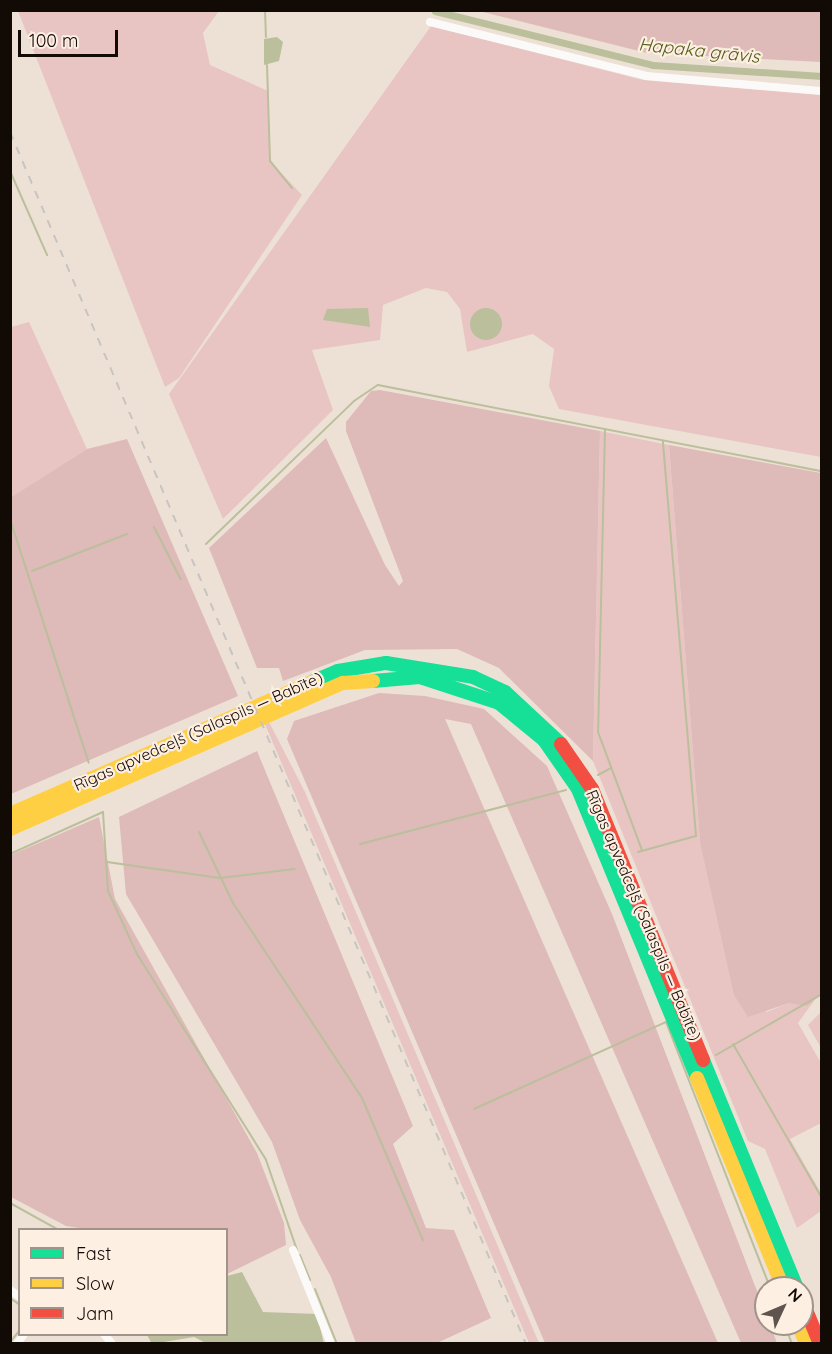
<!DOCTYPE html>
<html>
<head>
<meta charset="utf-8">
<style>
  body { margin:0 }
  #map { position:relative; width:832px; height:1354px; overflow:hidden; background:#ede1d5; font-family:Quicksand,sans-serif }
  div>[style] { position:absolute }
  .green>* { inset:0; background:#e8c5c3 }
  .forest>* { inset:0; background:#debab9 }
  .water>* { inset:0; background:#bbbf9c }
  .round { border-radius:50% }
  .stream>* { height:2px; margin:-1px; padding:0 1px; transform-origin:1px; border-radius:1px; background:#bbbf9c }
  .canal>* { height:7px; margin:-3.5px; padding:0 3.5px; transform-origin:3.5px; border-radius:3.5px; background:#bbbf9c }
  .street>* { height:8px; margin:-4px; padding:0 4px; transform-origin:4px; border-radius:4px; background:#fcfaf9 }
  .fast>* { height:14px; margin:-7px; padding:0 7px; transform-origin:7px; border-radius:7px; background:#16e098 }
  .slow>* { height:14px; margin:-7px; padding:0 7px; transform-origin:7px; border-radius:7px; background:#ffcf43 }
  .jam>* { height:14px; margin:-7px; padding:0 7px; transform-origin:7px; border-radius:7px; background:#f24e42 }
  .rail>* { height:2px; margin-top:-1px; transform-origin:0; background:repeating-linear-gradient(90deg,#c8c4c1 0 8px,transparent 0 16px) }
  span { translate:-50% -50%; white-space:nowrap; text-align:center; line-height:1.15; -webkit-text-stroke:4.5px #fdefe2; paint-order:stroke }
  .street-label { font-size:16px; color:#120a05 }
  .water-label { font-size:18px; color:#535f18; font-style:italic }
  .frame { position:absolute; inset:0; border:12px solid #120a05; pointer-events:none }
  .legend { position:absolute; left:18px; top:1228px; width:210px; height:108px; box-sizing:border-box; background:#fdefe2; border:2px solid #9f938a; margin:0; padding:8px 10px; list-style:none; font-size:18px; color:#120a05 }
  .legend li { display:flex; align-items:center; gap:12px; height:30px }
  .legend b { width:30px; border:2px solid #9f938a }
  .north { position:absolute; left:754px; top:1276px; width:60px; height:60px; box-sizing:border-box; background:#fdefe2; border:2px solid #9f938a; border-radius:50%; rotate:46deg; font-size:16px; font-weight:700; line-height:24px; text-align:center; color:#120a05 }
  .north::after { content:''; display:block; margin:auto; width:21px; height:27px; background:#5f554e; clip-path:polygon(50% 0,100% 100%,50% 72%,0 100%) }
  .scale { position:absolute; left:18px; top:30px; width:100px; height:27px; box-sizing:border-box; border:3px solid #120a05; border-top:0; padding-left:8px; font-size:18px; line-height:21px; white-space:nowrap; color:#120a05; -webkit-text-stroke:4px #fdefe2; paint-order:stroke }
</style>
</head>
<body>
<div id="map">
  <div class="green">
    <div style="clip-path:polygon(18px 11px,219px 11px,203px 33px,210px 65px,268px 91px,270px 161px,302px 195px,179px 378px,165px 387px)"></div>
    <div style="clip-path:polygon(431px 26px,643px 80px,821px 95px,821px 457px,559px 409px,549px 386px,554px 349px,533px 334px,467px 352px,460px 309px,447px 292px,426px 288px,383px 305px,380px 340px,312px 350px,333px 410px,223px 519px,169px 394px)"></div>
    <div style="clip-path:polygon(29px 322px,87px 449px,11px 497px,11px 327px)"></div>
    <div style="clip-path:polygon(600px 431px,669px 445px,700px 842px,766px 1012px,789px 1003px,814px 1001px,798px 1023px,821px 1063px,821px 1123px,790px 1139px,821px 1193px,821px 1211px,797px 1228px,765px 1149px,748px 1141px,593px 761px)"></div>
    <div style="clip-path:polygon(268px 720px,305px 792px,539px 1343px,529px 1343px,264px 722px)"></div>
    <div style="clip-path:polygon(821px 1012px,821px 1048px,808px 1025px)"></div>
  </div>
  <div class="forest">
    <div style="clip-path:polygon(479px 11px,821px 11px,821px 62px,647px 53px)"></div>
    <div style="clip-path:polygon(380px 390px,600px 431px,593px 761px,499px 668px,457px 649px,365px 650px,283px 681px,279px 668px,257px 668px,209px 548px,326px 438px,385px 565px,399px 586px,403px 581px,346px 431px,346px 422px,371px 391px)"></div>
    <div style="clip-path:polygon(127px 439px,238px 696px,11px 794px,11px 497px,87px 449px)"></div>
    <div style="clip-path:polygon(669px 445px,821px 473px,822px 994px,807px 1006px,789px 1003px,748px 1017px,734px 995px,700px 842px)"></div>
    <div style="clip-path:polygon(379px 693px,425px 696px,484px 709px,547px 766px,612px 914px,777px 1343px,741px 1343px,471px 724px,445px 719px,718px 1343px,545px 1343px,287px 739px,294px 721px)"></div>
    <div style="clip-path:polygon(257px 751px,413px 1126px,393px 1144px,426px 1228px,454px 1230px,491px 1318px,437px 1343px,356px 1343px,331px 1277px,300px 1220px,272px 1142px,126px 894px,119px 817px)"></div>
    <div style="clip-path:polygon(99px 817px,115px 899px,257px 1153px,284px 1223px,286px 1245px,227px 1274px,226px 1230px,85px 1229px,66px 1226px,11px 1197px,11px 855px)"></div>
  </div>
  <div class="water">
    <div style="clip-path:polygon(277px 37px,283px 42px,279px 61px,264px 65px,264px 39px)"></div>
    <div style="clip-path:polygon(368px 308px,370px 327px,323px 320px,327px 309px)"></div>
    <div class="round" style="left:470px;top:308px;width:32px;height:32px"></div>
    <div style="clip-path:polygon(242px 1272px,263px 1312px,317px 1314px,324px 1344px,208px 1344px,194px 1337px,152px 1344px,147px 1335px,226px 1334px,227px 1276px)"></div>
  </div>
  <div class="stream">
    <div style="left:265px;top:10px;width:27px;rotate:88deg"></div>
    <div style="left:267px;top:65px;width:96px;rotate:88.2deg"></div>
    <div style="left:270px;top:161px;width:35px;rotate:51deg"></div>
    <div style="left:10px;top:171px;width:92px;rotate:66.2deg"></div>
    <div style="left:605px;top:429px;width:303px;rotate:91.3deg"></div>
    <div style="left:598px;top:732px;width:126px;rotate:69.6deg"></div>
    <div style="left:10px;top:519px;width:256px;rotate:72.1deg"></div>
    <div style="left:154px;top:527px;width:59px;rotate:63deg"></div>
    <div style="left:206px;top:544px;width:206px;rotate:-44deg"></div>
    <div style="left:354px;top:401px;width:29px;rotate:-34deg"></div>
    <div style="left:378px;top:385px;width:452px;rotate:11deg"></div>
    <div style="left:32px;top:571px;width:102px;rotate:-21.3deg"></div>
    <div style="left:598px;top:775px;width:15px;rotate:-28deg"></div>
    <div style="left:199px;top:832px;width:79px;rotate:64.4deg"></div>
    <div style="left:233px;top:903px;width:234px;rotate:56.5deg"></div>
    <div style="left:362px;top:1098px;width:155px;rotate:66.8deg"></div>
    <div style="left:360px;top:844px;width:213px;rotate:-14.7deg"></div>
    <div style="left:638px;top:852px;width:60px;rotate:-15.4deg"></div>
    <div style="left:696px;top:836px;width:396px;rotate:-94.8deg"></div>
    <div style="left:10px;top:854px;width:102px;rotate:-24.3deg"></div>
    <div style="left:103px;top:812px;width:79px;rotate:86.4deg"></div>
    <div style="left:108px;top:891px;width:69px;rotate:65.3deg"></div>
    <div style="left:137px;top:954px;width:243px;rotate:57.9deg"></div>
    <div style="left:266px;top:1160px;width:95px;rotate:71deg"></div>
    <div style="left:107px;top:862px;width:114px;rotate:8.1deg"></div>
    <div style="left:220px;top:878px;width:75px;rotate:-6.9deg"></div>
    <div style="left:733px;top:1044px;width:178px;rotate:60deg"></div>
    <div style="left:716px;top:1055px;width:122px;rotate:-29.9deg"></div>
    <div style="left:474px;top:1109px;width:211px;rotate:-24.4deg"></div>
    <div style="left:666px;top:1022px;width:286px;rotate:68.6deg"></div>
    <div style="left:10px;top:1203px;width:56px;rotate:28.9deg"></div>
    <div style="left:300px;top:1255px;width:27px;rotate:68deg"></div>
    <div style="left:315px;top:1289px;width:59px;rotate:68.2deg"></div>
    <div style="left:10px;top:1298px;width:12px;rotate:35deg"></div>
    <div style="left:784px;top:1324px;width:22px;rotate:68deg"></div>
    <div style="left:10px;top:1342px;width:16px;rotate:-50deg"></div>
  </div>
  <div class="canal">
    <div style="left:435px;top:11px;width:225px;rotate:13.9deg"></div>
    <div style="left:653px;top:65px;width:169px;rotate:3.7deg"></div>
  </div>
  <div class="street">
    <div style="left:430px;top:22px;width:223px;rotate:14deg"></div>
    <div style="left:646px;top:76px;width:177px;rotate:4.9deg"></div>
    <div style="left:293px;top:1250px;width:101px;rotate:68deg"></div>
    <div style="left:10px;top:1290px;width:12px;rotate:35deg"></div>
    <div style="left:104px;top:1334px;width:13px;rotate:51deg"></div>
    <div style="left:17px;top:1344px;width:12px;rotate:-55deg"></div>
  </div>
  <div class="fast">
    <div style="left:373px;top:681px;width:47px;rotate:-4.9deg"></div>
    <div style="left:420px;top:677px;width:83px;rotate:18.2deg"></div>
    <div style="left:499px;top:703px;width:58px;rotate:39.4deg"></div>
    <div style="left:544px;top:740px;width:60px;rotate:55.2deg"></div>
    <div style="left:578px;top:789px;width:313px;rotate:67.6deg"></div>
    <div style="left:312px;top:682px;width:28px;rotate:-23deg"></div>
    <div style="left:338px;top:671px;width:49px;rotate:-9.5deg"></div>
    <div style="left:386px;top:663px;width:88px;rotate:9.1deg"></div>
    <div style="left:473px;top:677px;width:35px;rotate:25deg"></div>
    <div style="left:505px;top:692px;width:76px;rotate:42.9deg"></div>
    <div style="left:703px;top:1060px;width:247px;rotate:67.6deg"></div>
  </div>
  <div class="slow">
    <div style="left:10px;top:814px;width:330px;rotate:-23.6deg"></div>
    <div style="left:10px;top:829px;width:364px;rotate:-23.7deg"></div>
    <div style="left:343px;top:683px;width:30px;rotate:-4deg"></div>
    <div style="left:697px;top:1078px;width:227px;rotate:67.7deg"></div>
    <div style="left:798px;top:1324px;width:22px;rotate:68deg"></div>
  </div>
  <div class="jam">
    <div style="left:561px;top:744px;width:55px;rotate:55.4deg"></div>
    <div style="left:592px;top:789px;width:293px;rotate:67.7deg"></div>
    <div style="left:802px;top:1300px;width:48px;rotate:67.8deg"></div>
  </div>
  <div class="rail">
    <div style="left:10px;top:132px;width:1317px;rotate:66.94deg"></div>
  </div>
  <div class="street-label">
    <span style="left:198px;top:731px;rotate:-24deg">Rīgas apvedceļš (Salaspils — Babīte)</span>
    <span style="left:644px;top:915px;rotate:67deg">Rīgas apvedceļš (Salaspils — Babīte)</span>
  </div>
  <div class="water-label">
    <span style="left:699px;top:51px;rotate:6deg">Hapaka grāvis</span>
  </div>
  <div class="frame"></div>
  <ul class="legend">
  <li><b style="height:8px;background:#16e098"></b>Fast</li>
  <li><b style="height:8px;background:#ffcf43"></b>Slow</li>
  <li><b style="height:8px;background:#f24e42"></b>Jam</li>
  </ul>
  <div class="north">N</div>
  <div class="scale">100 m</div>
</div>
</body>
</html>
